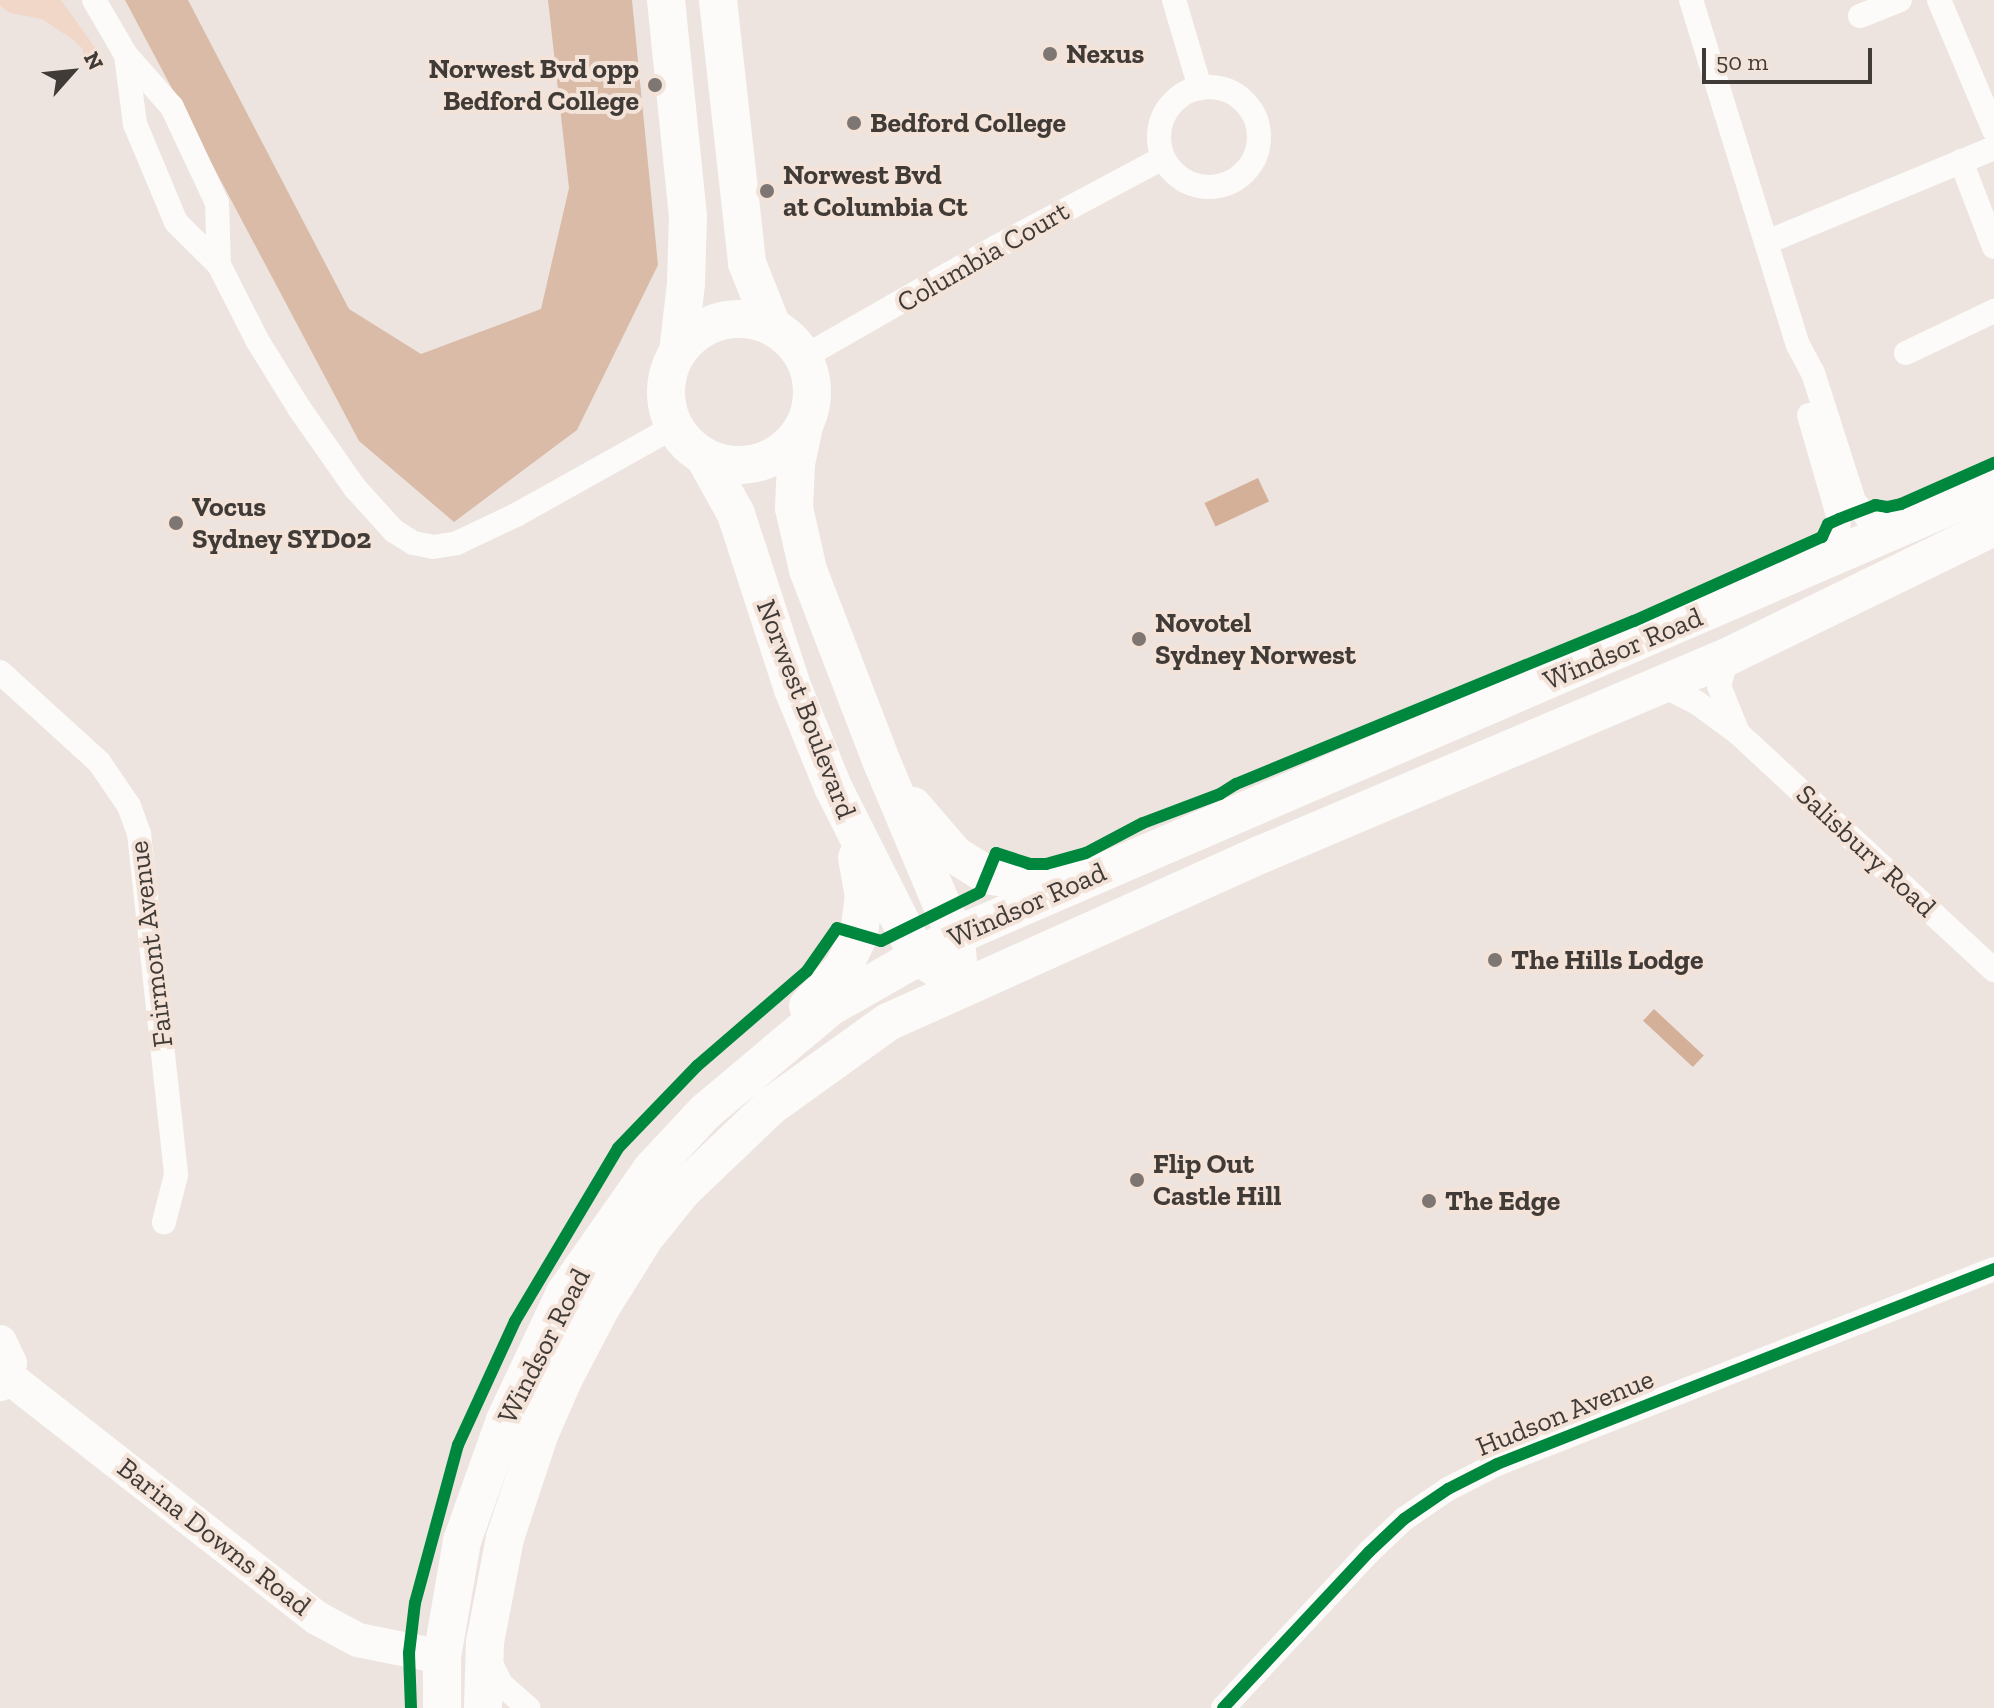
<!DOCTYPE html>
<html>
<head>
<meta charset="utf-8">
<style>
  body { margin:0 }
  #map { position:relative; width:1994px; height:1708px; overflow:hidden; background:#ede4df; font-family:"Zilla Slab",serif }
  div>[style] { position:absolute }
  .green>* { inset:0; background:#f0d7c7 }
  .forest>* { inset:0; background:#d9bba7 }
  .water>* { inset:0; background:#d4b098; transform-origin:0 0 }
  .minor>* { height:24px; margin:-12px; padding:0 12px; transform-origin:12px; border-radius:12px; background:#fcfbfa }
  .minor>.ring { margin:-12px; padding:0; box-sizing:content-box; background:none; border:24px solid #fcfbfa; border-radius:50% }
  .secondary>* { height:34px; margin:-17px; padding:0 17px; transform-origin:17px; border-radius:17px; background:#fcfbfa }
  .primary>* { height:38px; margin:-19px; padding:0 19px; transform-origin:19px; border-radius:19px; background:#fcfbfa }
  .primary>.ring { margin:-19px; padding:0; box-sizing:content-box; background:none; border:38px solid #fcfbfa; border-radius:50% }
  .cycleway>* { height:12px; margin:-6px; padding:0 6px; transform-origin:6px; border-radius:6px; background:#00873e }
  .dots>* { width:22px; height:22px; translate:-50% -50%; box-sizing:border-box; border:4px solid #f3e3d9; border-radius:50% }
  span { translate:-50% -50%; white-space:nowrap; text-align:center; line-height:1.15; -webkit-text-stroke:8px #f3e3d9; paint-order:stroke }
  .poi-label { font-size:28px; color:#413b37; font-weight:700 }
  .left { translate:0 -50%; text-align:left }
  .right { translate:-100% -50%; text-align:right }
  .street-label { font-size:28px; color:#413b37 }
  .north { position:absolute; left:32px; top:32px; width:80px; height:80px; -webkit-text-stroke:6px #f3e3d9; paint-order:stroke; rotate:63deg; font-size:22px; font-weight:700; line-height:32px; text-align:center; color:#413b37 }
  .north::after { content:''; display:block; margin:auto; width:28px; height:36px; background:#413b37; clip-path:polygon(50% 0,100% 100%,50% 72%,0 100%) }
  .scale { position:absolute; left:1702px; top:48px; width:170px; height:36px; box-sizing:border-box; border:4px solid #413b37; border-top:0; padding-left:10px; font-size:24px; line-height:28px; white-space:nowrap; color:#413b37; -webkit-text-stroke:6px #f3e3d9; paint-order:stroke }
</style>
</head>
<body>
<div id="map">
  <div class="green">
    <div style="clip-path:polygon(0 0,61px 0,101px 56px,83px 64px,83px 49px,72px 39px,42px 19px,10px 13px,0 6px)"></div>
  </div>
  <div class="forest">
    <div style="clip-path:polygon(125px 0,188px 0,349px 309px,421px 354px,541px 309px,569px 188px,548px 0,632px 0,658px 265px,577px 430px,454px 522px,359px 441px)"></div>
  </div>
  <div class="water">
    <div style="left:1258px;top:478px;width:26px;height:59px;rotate:65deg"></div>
    <div style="left:1654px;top:1009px;width:68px;height:16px;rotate:43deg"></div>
  </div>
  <div class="minor">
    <div style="left:94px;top:0;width:64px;rotate:59.8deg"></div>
    <div style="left:126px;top:55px;width:69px;rotate:48.5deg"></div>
    <div style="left:172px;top:107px;width:106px;rotate:64.9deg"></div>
    <div style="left:217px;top:203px;width:62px;rotate:88.2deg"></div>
    <div style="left:1174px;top:0;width:92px;rotate:73.5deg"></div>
    <div style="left:1691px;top:0;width:361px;rotate:72.8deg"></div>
    <div style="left:1798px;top:345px;width:32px;rotate:62deg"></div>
    <div style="left:1813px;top:373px;width:134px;rotate:72.2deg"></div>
    <div style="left:1854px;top:501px;width:23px;rotate:52deg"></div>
    <div style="left:1868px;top:519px;width:31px;rotate:21deg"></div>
    <div style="left:1939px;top:0;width:141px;rotate:67.1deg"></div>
    <div style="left:1860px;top:16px;width:43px;rotate:-21.8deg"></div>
    <div style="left:126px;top:55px;width:70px;rotate:82.6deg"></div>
    <div style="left:135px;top:124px;width:106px;rotate:67.3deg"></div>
    <div style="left:176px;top:222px;width:61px;rotate:45deg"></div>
    <div style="left:219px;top:265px;width:84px;rotate:63.1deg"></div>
    <div style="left:257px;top:340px;width:80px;rotate:58.3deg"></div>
    <div style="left:299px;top:408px;width:98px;rotate:55deg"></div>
    <div style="left:355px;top:488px;width:58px;rotate:47.8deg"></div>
    <div style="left:394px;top:531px;width:22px;rotate:32deg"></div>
    <div style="left:413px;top:543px;width:20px;rotate:11deg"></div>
    <div style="left:433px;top:547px;width:24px;rotate:-9deg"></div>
    <div style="left:457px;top:543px;width:65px;rotate:-25.4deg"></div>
    <div style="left:516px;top:515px;width:182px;rotate:-29.2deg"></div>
    <div class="ring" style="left:1159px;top:87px;width:76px;height:76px"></div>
    <div style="left:1961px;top:161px;width:92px;rotate:69deg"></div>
    <div style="left:1767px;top:242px;width:246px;rotate:-22.5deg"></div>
    <div style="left:1906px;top:353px;width:98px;rotate:-25.5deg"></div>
    <div style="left:804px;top:357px;width:221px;rotate:-29.8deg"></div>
    <div style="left:996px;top:247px;width:189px;rotate:-28.1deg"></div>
    <div style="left:1809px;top:415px;width:108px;rotate:73.9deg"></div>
    <div style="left:1839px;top:519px;width:13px;rotate:94deg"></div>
    <div style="left:1838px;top:532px;width:33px;rotate:113deg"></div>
    <div style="left:1727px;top:657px;width:30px;rotate:105deg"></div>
    <div style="left:1719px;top:686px;width:48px;rotate:67.8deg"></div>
    <div style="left:0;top:672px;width:134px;rotate:42.3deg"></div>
    <div style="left:99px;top:762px;width:53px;rotate:55.7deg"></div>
    <div style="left:129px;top:806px;width:29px;rotate:70deg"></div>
    <div style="left:139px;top:833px;width:344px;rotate:83.8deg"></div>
    <div style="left:176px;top:1175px;width:49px;rotate:104.3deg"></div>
    <div style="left:1662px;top:685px;width:38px;rotate:27deg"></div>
    <div style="left:1696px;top:702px;width:52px;rotate:36.4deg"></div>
    <div style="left:1738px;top:733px;width:349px;rotate:42.8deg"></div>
    <div style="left:489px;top:1660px;width:28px;rotate:63deg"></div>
    <div style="left:502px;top:1685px;width:35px;rotate:41deg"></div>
    <div style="left:1223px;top:1708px;width:214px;rotate:-46.9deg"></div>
    <div style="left:1369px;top:1552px;width:48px;rotate:-43.3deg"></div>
    <div style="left:1404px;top:1519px;width:53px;rotate:-34.3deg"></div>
    <div style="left:1448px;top:1489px;width:55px;rotate:-27deg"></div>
    <div style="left:1497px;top:1464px;width:534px;rotate:-21.42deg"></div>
  </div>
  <div class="secondary">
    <div style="left:0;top:1342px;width:23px;rotate:65deg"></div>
    <div style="left:10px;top:1363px;width:13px;rotate:103deg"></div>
    <div style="left:7px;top:1376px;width:11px;rotate:131deg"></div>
    <div style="left:7px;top:1376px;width:393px;rotate:38deg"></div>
    <div style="left:317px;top:1618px;width:47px;rotate:28.2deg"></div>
    <div style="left:358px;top:1640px;width:86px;rotate:11.4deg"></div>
  </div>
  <div class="primary">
    <div style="left:666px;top:0;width:216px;rotate:84.2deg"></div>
    <div style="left:688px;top:215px;width:69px;rotate:91.7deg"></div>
    <div style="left:686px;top:284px;width:68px;rotate:96.7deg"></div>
    <div style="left:718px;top:0;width:265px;rotate:83.7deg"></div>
    <div style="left:747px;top:263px;width:68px;rotate:68.4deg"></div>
    <div class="ring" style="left:666px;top:319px;width:108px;height:108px"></div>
    <div style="left:804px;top:426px;width:39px;rotate:102deg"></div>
    <div style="left:796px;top:464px;width:44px;rotate:92.6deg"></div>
    <div style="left:794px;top:508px;width:64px;rotate:77.3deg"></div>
    <div style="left:808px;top:570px;width:209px;rotate:69deg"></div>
    <div style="left:883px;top:765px;width:186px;rotate:67.2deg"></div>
    <div style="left:955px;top:936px;width:24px;rotate:83deg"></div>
    <div style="left:705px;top:458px;width:64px;rotate:61deg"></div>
    <div style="left:736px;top:514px;width:184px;rotate:72deg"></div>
    <div style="left:793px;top:689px;width:106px;rotate:67.8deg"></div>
    <div style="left:833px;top:787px;width:189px;rotate:63.3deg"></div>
    <div style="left:918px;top:956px;width:23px;rotate:34deg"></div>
    <div style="left:913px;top:806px;width:65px;rotate:49.4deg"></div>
    <div style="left:955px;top:855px;width:38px;rotate:32deg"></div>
    <div style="left:987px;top:875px;width:35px;rotate:10deg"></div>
    <div style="left:1021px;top:881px;width:46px;rotate:-8.8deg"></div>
    <div style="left:808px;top:1006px;width:52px;rotate:-47.4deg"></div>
    <div style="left:843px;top:968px;width:37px;rotate:-64deg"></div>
    <div style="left:859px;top:935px;width:38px;rotate:-83deg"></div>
    <div style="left:864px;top:897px;width:40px;rotate:-100deg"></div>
    <div style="left:442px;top:1708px;width:51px;rotate:-90deg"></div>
    <div style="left:442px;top:1657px;width:118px;rotate:-80.2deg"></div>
    <div style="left:462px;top:1541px;width:128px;rotate:-70.4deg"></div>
    <div style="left:505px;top:1420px;width:140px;rotate:-64.7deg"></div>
    <div style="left:565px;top:1293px;width:150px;rotate:-55deg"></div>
    <div style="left:651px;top:1170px;width:79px;rotate:-47deg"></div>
    <div style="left:705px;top:1112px;width:163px;rotate:-40deg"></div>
    <div style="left:830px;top:1007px;width:144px;rotate:-29.6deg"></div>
    <div style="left:955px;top:936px;width:1132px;rotate:-23.37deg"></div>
    <div style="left:483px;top:1708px;width:66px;rotate:-88.3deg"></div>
    <div style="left:485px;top:1642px;width:106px;rotate:-79.1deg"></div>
    <div style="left:505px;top:1538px;width:108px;rotate:-71.7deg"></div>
    <div style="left:539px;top:1435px;width:62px;rotate:-66.3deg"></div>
    <div style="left:564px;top:1378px;width:78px;rotate:-62.4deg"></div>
    <div style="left:600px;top:1309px;width:85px;rotate:-58deg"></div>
    <div style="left:645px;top:1237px;width:60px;rotate:-51deg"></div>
    <div style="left:683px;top:1190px;width:122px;rotate:-43.7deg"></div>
    <div style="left:771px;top:1106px;width:144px;rotate:-35.7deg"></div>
    <div style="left:888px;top:1022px;width:410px;rotate:-24.2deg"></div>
    <div style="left:1262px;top:854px;width:505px;rotate:-22.96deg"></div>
    <div style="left:1727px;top:657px;width:297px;rotate:-26deg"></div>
  </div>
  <div class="cycleway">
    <div style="left:411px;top:1708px;width:55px;rotate:-92.1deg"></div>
    <div style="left:409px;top:1653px;width:50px;rotate:-83.2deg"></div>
    <div style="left:415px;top:1603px;width:164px;rotate:-74.8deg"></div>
    <div style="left:458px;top:1445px;width:136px;rotate:-65.3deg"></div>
    <div style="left:515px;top:1321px;width:201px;rotate:-59.2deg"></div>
    <div style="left:618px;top:1148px;width:114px;rotate:-46.1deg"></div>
    <div style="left:697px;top:1066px;width:145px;rotate:-40.8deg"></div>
    <div style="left:807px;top:971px;width:52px;rotate:-55.1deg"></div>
    <div style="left:837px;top:928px;width:46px;rotate:16.5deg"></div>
    <div style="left:881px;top:941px;width:110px;rotate:-26.3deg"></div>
    <div style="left:980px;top:892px;width:42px;rotate:-67.7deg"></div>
    <div style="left:996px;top:853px;width:35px;rotate:18deg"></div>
    <div style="left:1029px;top:864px;width:17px"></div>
    <div style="left:1046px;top:864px;width:41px;rotate:-15.4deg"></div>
    <div style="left:1086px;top:853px;width:64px;rotate:-27.8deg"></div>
    <div style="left:1143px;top:823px;width:82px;rotate:-20.6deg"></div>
    <div style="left:1220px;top:794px;width:19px;rotate:-32deg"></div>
    <div style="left:1236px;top:784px;width:430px;rotate:-22.3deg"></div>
    <div style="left:1634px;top:621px;width:206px;rotate:-24.1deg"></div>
    <div style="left:1822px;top:537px;width:14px;rotate:-65deg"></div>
    <div style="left:1828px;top:524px;width:12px;rotate:-24deg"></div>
    <div style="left:1839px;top:519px;width:39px;rotate:-21deg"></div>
    <div style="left:1875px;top:505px;width:12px;rotate:9deg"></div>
    <div style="left:1887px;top:507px;width:14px;rotate:-12deg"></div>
    <div style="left:1901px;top:504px;width:102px;rotate:-23.8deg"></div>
    <div style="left:1223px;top:1708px;width:214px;rotate:-46.9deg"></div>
    <div style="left:1369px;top:1552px;width:48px;rotate:-43.3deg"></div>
    <div style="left:1404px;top:1519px;width:53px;rotate:-34.3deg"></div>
    <div style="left:1448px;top:1489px;width:55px;rotate:-27deg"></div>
    <div style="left:1497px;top:1464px;width:534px;rotate:-21.42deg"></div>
  </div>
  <div class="dots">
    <div style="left:1050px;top:54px;background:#7d7672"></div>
    <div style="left:655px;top:85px;background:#7d7672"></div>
    <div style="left:854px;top:123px;background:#7d7672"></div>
    <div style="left:767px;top:191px;background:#7d7672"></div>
    <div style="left:176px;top:523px;background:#7d7672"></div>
    <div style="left:1139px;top:639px;background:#7d7672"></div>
    <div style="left:1495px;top:960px;background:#7d7672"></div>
    <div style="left:1137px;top:1180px;background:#7d7672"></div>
    <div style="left:1429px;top:1201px;background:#7d7672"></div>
  </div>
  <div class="poi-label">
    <span class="left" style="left:1066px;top:54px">Nexus</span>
    <span class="right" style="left:639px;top:85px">Norwest Bvd opp<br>Bedford College</span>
    <span class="left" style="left:870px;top:123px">Bedford College</span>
    <span class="left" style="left:783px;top:191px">Norwest Bvd<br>at Columbia Ct</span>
    <span class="left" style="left:192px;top:523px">Vocus<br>Sydney SYD02</span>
    <span class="left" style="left:1155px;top:639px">Novotel<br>Sydney Norwest</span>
    <span class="left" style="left:1511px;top:960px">The Hills Lodge</span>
    <span class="left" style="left:1153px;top:1180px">Flip Out<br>Castle Hill</span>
    <span class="left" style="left:1445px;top:1201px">The Edge</span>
  </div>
  <div class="street-label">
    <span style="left:983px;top:257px;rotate:-30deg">Columbia Court</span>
    <span style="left:1623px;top:649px;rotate:-23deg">Windsor Road</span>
    <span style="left:806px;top:709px;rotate:69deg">Norwest Boulevard</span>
    <span style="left:1866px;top:851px;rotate:43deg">Salisbury Road</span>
    <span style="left:1027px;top:905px;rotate:-24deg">Windsor Road</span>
    <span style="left:151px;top:944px;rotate:-97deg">Fairmont Avenue</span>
    <span style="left:544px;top:1346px;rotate:-63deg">Windsor Road</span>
    <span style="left:1565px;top:1413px;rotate:-22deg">Hudson Avenue</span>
    <span style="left:214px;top:1537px;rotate:38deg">Barina Downs Road</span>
  </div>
  <div class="north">N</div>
  <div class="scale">50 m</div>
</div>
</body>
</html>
